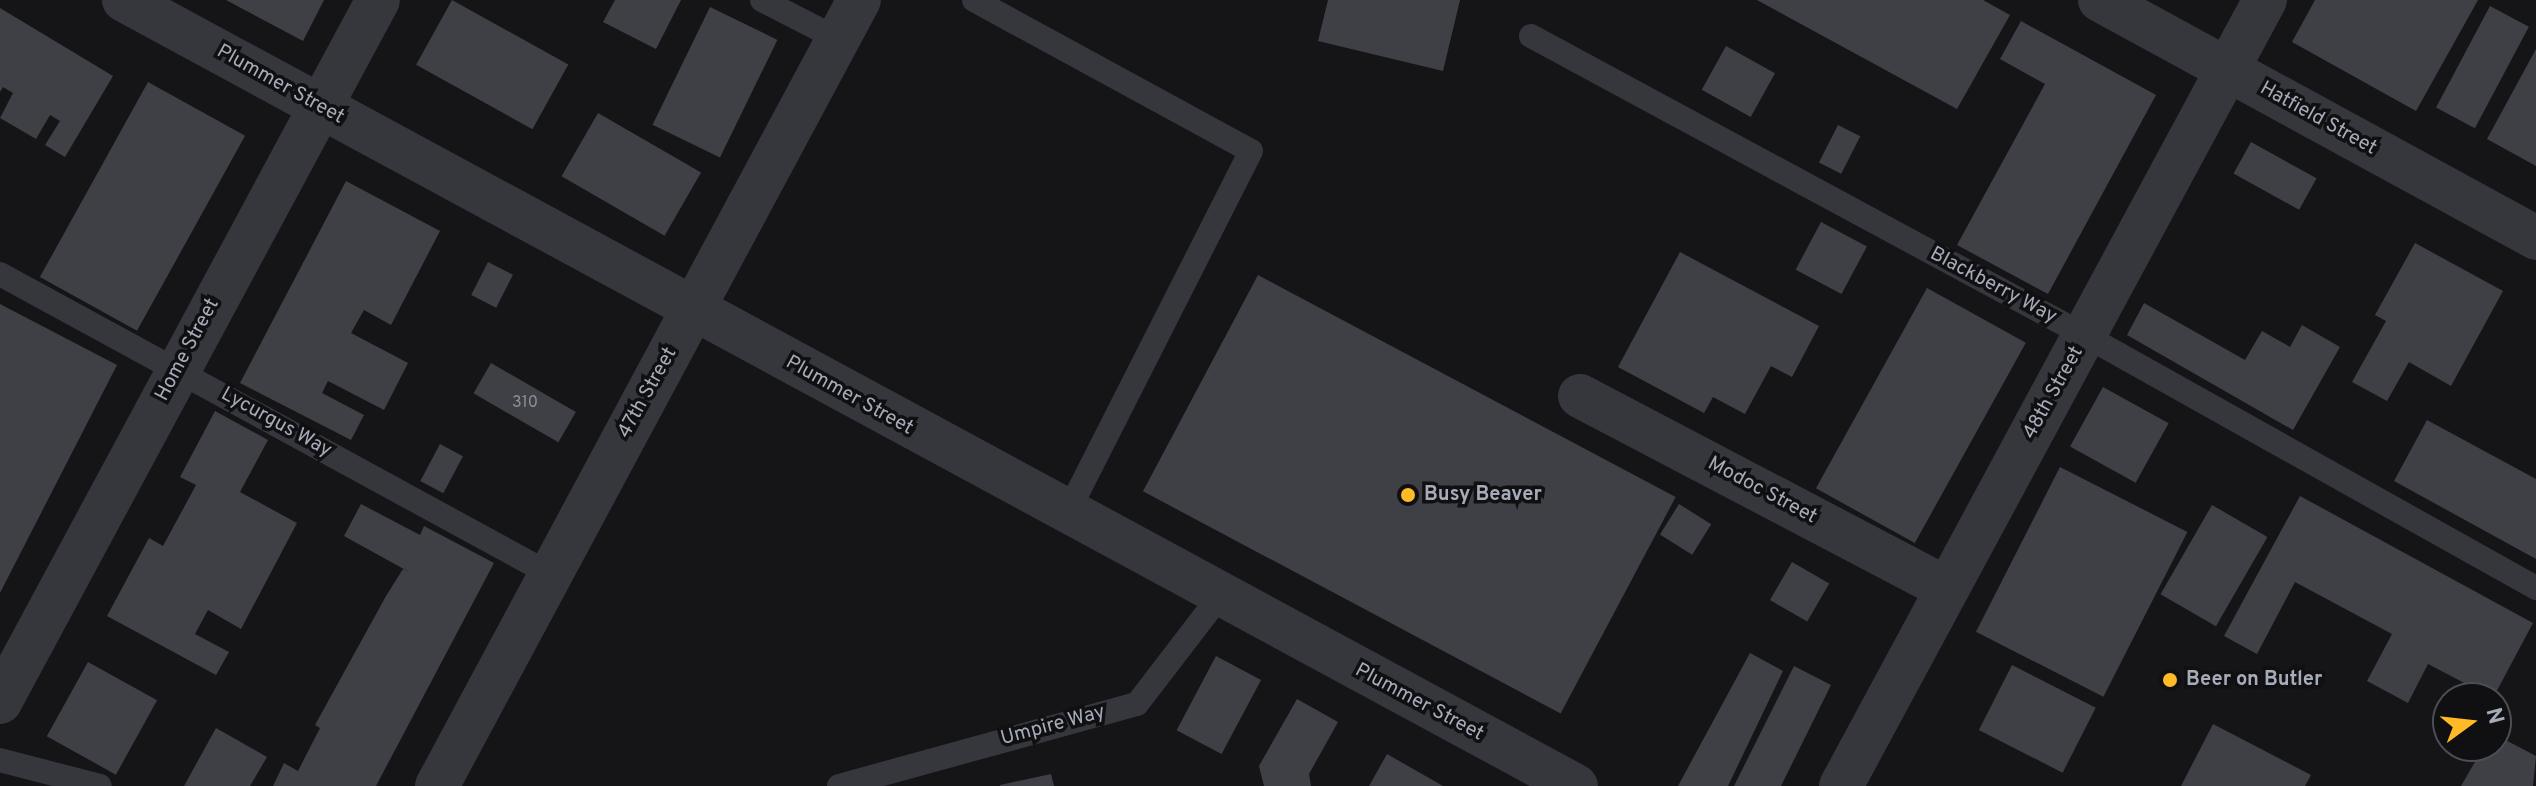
<!DOCTYPE html>
<html>
<head>
<meta charset="utf-8">
<style>
  body { margin:0 }
  #map { position:relative; width:2536px; height:786px; overflow:hidden; background:#151517; font-family:Overpass,sans-serif }
  div>[style] { position:absolute }
  .building>* { inset:0; background:#3f4045; transform-origin:0 0 }
  .lane>* { height:24px; margin:-12px; padding:0 12px; transform-origin:12px; border-radius:12px; background:#36373d }
  .street>* { height:44px; margin:-22px; padding:0 22px; transform-origin:22px; border-radius:22px; background:#36373d }
  .dots>* { width:22px; height:22px; translate:-50% -50%; box-sizing:border-box; border:4px solid #101012; border-radius:50% }
  span { translate:-50% -50%; white-space:nowrap; text-align:center; line-height:1.15; -webkit-text-stroke:7px #101012; paint-order:stroke }
  .number-label { font-size:16px; color:#8c909c }
  .number-label span { -webkit-text-stroke-width:0 }
  .street-label { font-size:20px; color:#a6abb9 }
  .poi-label { font-size:20px; color:#a6abb9; font-weight:700 }
  .left { translate:0 -50%; text-align:left }
  .north { position:absolute; left:2432px; top:682px; width:80px; height:80px; box-sizing:border-box; background:#101012; border:2px solid #4c4e55; border-radius:50%; rotate:75deg; font-size:22px; font-weight:700; line-height:32px; text-align:center; color:#a6abb9 }
  .north::after { content:''; display:block; margin:auto; width:28px; height:36px; background:#ffba26; clip-path:polygon(50% 0,100% 100%,50% 72%,0 100%) }
</style>
</head>
<body>
<div id="map">
  <div class="building">
    <div style="clip-path:polygon(226px 0,324px 0,303px 41px)"></div>
    <div style="left:452px;top:0;width:133px;height:74px;rotate:29deg"></div>
    <div style="clip-path:polygon(615px 0,681px 0,656px 49px,603px 22px)"></div>
    <div style="clip-path:polygon(1328px 0,1460px 0,1443px 71px,1318px 41px)"></div>
    <div style="clip-path:polygon(1757px 0,1983px 0,2010px 15px,1957px 109px)"></div>
    <div style="clip-path:polygon(2315px 0,2478px 0,2416px 111px,2292px 42px)"></div>
    <div style="left:2490px;top:6px;width:44px;height:115px;rotate:28deg"></div>
    <div style="left:710px;top:7px;width:75px;height:131px;rotate:26deg"></div>
    <div style="clip-path:polygon(0 8px,113px 76px,65px 157px,45px 145px,60px 121px,50px 115px,36px 139px,0 118px,13px 93px,3px 87px,0 92px)"></div>
    <div style="clip-path:polygon(2021px 21px,2156px 95px,2048px 294px,1957px 245px,2045px 84px,2000px 59px)"></div>
    <div style="left:1726px;top:46px;width:56px;height:50px;rotate:29deg"></div>
    <div style="clip-path:polygon(2536px 49px,2536px 166px,2487px 139px)"></div>
    <div style="left:148px;top:82px;width:111px;height:223px;rotate:29deg"></div>
    <div style="left:598px;top:113px;width:119px;height:73px;rotate:30deg"></div>
    <div style="left:1838px;top:125px;width:25px;height:42px;rotate:27deg"></div>
    <div style="left:2251px;top:142px;width:75px;height:36px;rotate:29deg"></div>
    <div style="clip-path:polygon(346px 181px,440px 231px,391px 325px,364px 310px,351px 333px,408px 363px,384px 410px,328px 381px,322px 393px,364px 415px,351px 440px,240px 383px)"></div>
    <div style="left:1821px;top:222px;width:52px;height:54px;rotate:28deg"></div>
    <div style="clip-path:polygon(2415px 243px,2503px 291px,2451px 386px,2409px 362px,2387px 401px,2352px 382px,2386px 321px,2375px 315px)"></div>
    <div style="clip-path:polygon(1680px 252px,1819px 326px,1792px 377px,1771px 366px,1745px 414px,1713px 397px,1704px 413px,1618px 367px)"></div>
    <div style="left:488px;top:262px;width:28px;height:37px;rotate:27deg"></div>
    <div style="left:1258px;top:275px;width:473px;height:245px;rotate:28deg"></div>
    <div style="left:1927px;top:288px;width:113px;height:229px;rotate:29deg"></div>
    <div style="clip-path:polygon(2144px 303px,2245px 360px,2262px 331px,2290px 347px,2302px 325px,2340px 347px,2293px 430px,2127px 335px)"></div>
    <div style="clip-path:polygon(0 304px,117px 365px,0 593px)"></div>
    <div style="left:491px;top:363px;width:98px;height:35px;rotate:30deg"></div>
    <div style="left:2103px;top:387px;width:75px;height:68px;rotate:29deg"></div>
    <div style="clip-path:polygon(215px 411px,268px 440px,240px 492px,297px 523px,241px 629px,208px 610px,195px 634px,229px 652px,216px 675px,107px 616px,149px 538px,163px 546px,196px 485px,180px 477px)"></div>
    <div style="clip-path:polygon(2427px 420px,2536px 479px,2536px 559px,2394px 481px)"></div>
    <div style="left:440px;top:444px;width:26px;height:42px;rotate:28deg"></div>
    <div style="left:2060px;top:467px;width:143px;height:185px;rotate:27deg"></div>
    <div style="clip-path:polygon(2300px 496px,2533px 623px,2493px 698px,2428px 664px,2408px 703px,2367px 681px,2392px 634px,2295px 582px,2257px 654px,2224px 636px)"></div>
    <div style="clip-path:polygon(361px 504px,420px 535px,424px 526px,494px 563px,376px 786px,273px 786px,284px 763px,298px 771px,320px 728px,315px 725px,386px 596px,403px 569px,411px 573px,344px 536px)"></div>
    <div style="left:1679px;top:504px;width:38px;height:36px;rotate:32deg"></div>
    <div style="left:2212px;top:505px;width:64px;height:103px;rotate:30deg"></div>
    <div style="left:1792px;top:562px;width:43px;height:44px;rotate:30deg"></div>
    <div style="clip-path:polygon(1750px 653px,1783px 671px,1728px 786px,1678px 786px)"></div>
    <div style="left:1216px;top:656px;width:51px;height:84px;rotate:28deg"></div>
    <div style="left:88px;top:662px;width:79px;height:85px;rotate:29deg"></div>
    <div style="left:2012px;top:665px;width:94px;height:73px;rotate:27deg"></div>
    <div style="clip-path:polygon(1794px 666px,1831px 685px,1781px 786px,1734px 786px)"></div>
    <div style="clip-path:polygon(1297px 699px,1338px 722px,1309px 774px,1311px 786px,1264px 786px,1259px 766px)"></div>
    <div style="clip-path:polygon(2213px 724px,2311px 775px,2305px 786px,2181px 786px)"></div>
    <div style="clip-path:polygon(216px 728px,267px 757px,250px 786px,184px 786px)"></div>
    <div style="clip-path:polygon(2496px 735px,2536px 756px,2533px 786px,2461px 786px,2484px 746px,2496px 746px)"></div>
    <div style="clip-path:polygon(1387px 754px,1443px 786px,1369px 786px)"></div>
    <div style="clip-path:polygon(1051px 774px,1054px 786px,1000px 786px,1000px 785px)"></div>
  </div>
  <div class="lane">
    <div style="left:762px;top:0;width:85px;rotate:27.2deg"></div>
    <div style="left:974px;top:0;width:315px;rotate:28.6deg"></div>
    <div style="left:1251px;top:151px;width:407px;rotate:116.9deg"></div>
    <div style="left:1531px;top:36px;width:631px;rotate:28.39deg"></div>
    <div style="left:2086px;top:336px;width:516px;rotate:29.25deg"></div>
    <div style="left:0;top:274px;width:626px;rotate:28.61deg"></div>
    <div style="left:0;top:760px;width:103px;rotate:14.6deg"></div>
    <div style="left:839px;top:786px;width:309px;rotate:-15.4deg"></div>
    <div style="left:1137px;top:704px;width:135px;rotate:-52.5deg"></div>
  </div>
  <div class="street">
    <div style="left:124px;top:0;width:1651px;rotate:28.43deg"></div>
    <div style="left:2100px;top:0;width:497px;rotate:28.6deg"></div>
    <div style="left:1580px;top:396px;width:411px;rotate:27.7deg"></div>
    <div style="left:0;top:702px;width:797px;rotate:-61.7deg"></div>
    <div style="left:437px;top:786px;width:892px;rotate:-61.77deg"></div>
    <div style="left:1841px;top:786px;width:893px;rotate:-61.66deg"></div>
  </div>
  <div class="dots">
    <div style="left:1408px;top:495px;background:#ffba26"></div>
    <div style="left:2170px;top:680px;background:#ffba26"></div>
  </div>
  <div class="number-label">
    <span style="left:525px;top:403px">310</span>
  </div>
  <div class="street-label">
    <span style="left:280px;top:85px;rotate:29deg">Plummer Street</span>
    <span style="left:2318px;top:119px;rotate:29deg">Hatfield Street</span>
    <span style="left:1993px;top:286px;rotate:28deg">Blackberry Way</span>
    <span style="left:188px;top:350px;rotate:-62deg">Home Street</span>
    <span style="left:648px;top:393px;rotate:-61deg">47th Street</span>
    <span style="left:2054px;top:393px;rotate:-61deg">48th Street</span>
    <span style="left:849px;top:396px;rotate:29deg">Plummer Street</span>
    <span style="left:276px;top:423px;rotate:29deg">Lycurgus Way</span>
    <span style="left:1762px;top:491px;rotate:28deg">Modoc Street</span>
    <span style="left:1419px;top:703px;rotate:28deg">Plummer Street</span>
    <span style="left:1053px;top:726px;rotate:-15deg">Umpire Way</span>
  </div>
  <div class="poi-label">
    <span class="left" style="left:1424px;top:495px">Busy Beaver</span>
    <span class="left" style="left:2186px;top:680px">Beer on Butler</span>
  </div>
  <div class="north">N</div>
</div>
</body>
</html>
